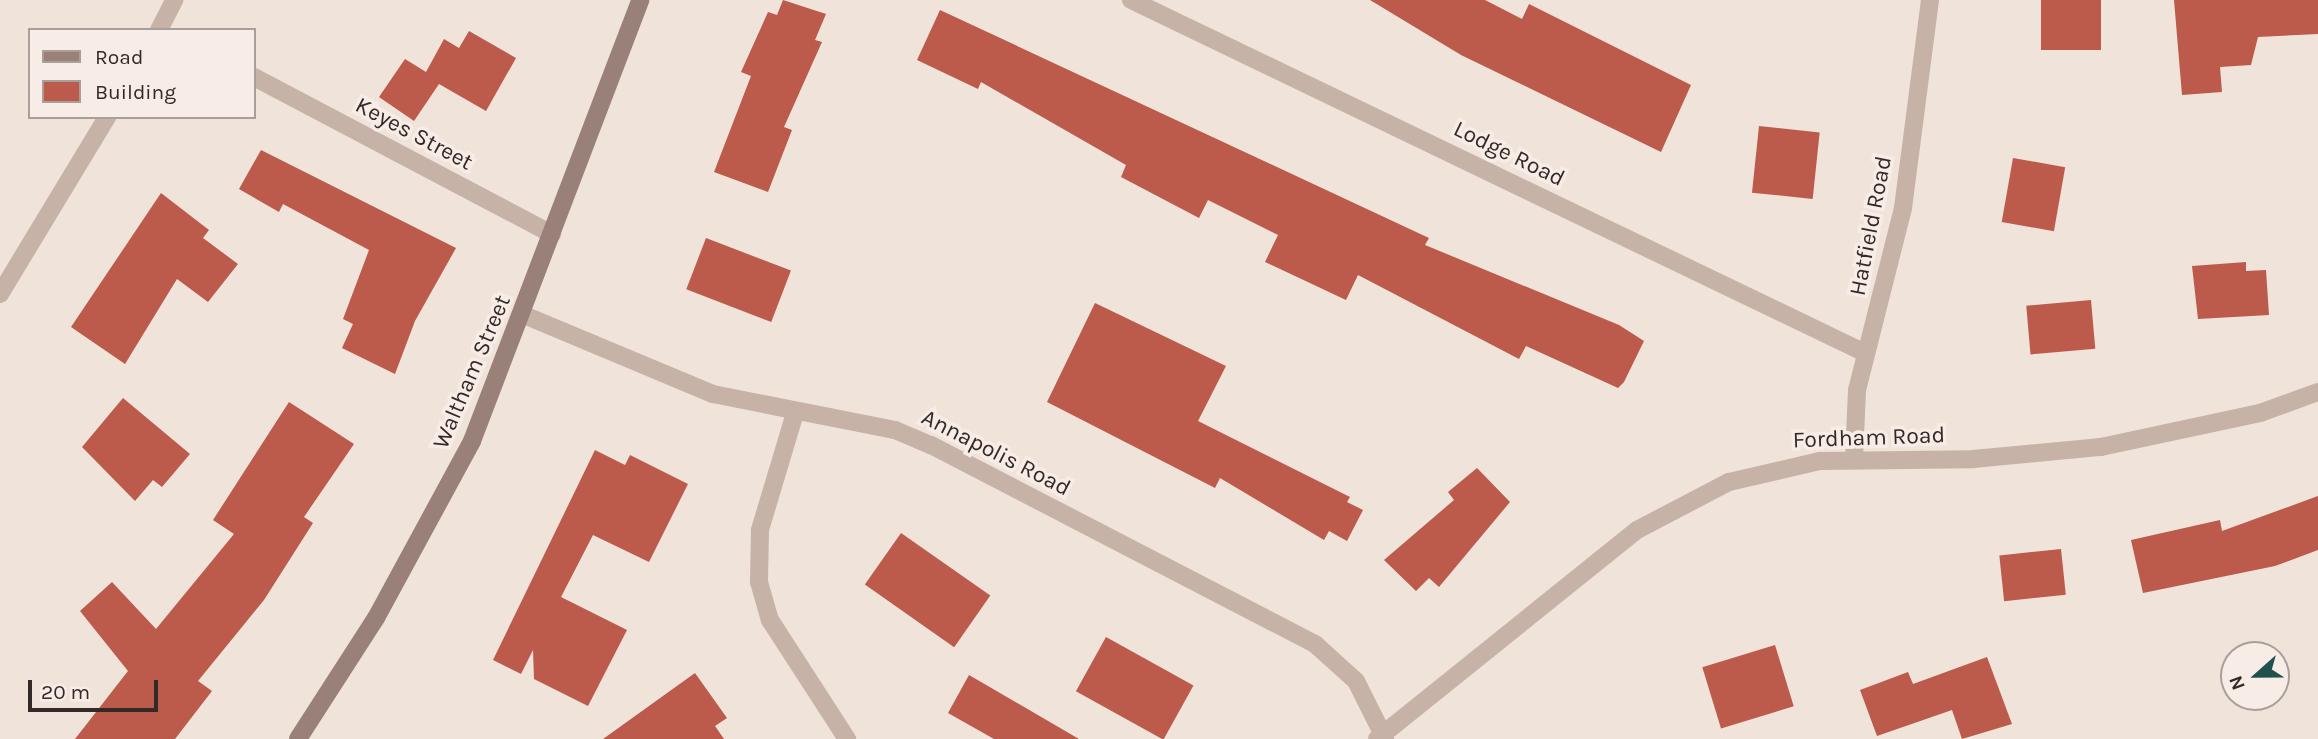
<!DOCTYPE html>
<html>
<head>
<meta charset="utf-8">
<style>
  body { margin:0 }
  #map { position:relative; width:2318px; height:739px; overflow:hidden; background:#efe3da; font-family:Karla,sans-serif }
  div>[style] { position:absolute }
  .building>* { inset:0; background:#bc5a4b; transform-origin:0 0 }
  .street>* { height:18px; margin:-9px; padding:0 9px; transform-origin:9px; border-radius:9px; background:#c6b2a7 }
  .secondary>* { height:18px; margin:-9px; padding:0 9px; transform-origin:9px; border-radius:9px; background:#998179 }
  span { translate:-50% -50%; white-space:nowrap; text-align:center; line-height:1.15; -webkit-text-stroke:7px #f7ede6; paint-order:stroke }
  .street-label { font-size:23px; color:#332927 }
  .legend { position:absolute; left:28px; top:28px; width:228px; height:91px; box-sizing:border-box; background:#f7ede6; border:2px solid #a99f9a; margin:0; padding:9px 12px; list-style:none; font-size:21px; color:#332927 }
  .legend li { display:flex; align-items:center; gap:14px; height:35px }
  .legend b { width:35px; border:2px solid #a99f9a }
  .north { position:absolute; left:2220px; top:641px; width:70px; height:70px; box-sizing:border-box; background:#f7ede6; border:2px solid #a99f9a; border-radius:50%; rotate:249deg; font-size:19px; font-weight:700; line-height:28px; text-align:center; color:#332927 }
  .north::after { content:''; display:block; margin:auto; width:24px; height:32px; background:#20514f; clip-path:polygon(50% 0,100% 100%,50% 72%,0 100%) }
  .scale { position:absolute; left:28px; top:680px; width:130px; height:32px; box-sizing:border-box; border:4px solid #332927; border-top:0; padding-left:9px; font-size:21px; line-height:24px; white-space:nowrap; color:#332927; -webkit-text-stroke:5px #f7ede6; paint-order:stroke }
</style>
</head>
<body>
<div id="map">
  <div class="building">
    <div style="clip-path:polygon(783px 0,826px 14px,815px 40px,822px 42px,784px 127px,792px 130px,768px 192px,714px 172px,751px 76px,741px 72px,768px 12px,777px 15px)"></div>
    <div style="clip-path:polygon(1370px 0,1485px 0,1522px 19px,1529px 4px,1691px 85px,1661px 152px,1461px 55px)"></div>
    <div style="left:2041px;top:0;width:60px;height:50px"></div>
    <div style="clip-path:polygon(2174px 0,2318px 0,2318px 34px,2258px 37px,2251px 65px,2220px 67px,2222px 92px,2182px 95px)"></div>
    <div style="clip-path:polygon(940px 10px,1429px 238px,1425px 245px,1619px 325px,1644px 341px,1624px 382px,1618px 388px,1526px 346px,1519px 359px,1358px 275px,1346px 300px,1265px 262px,1278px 235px,1208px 200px,1199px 218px,1121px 177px,1126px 165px,981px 82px,978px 89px,917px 60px)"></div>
    <div style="clip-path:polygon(469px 31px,516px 58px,486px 111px,439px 84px,414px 121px,379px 97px,405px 59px,426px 72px,444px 39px,459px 48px)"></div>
    <div style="left:1759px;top:126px;width:61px;height:67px;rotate:6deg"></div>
    <div style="clip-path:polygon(261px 150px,456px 248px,415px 321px,395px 374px,342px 348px,353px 324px,343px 319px,369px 250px,283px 204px,279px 212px,239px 189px)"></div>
    <div style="left:2013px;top:158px;width:53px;height:65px;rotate:10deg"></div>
    <div style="clip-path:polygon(161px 193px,209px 230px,203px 238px,238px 264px,208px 302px,177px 279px,125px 364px,71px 327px)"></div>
    <div style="left:706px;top:238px;width:91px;height:55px;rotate:21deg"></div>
    <div style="clip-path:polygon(2246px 262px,2246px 271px,2266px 270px,2269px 315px,2198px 319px,2192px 266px)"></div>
    <div style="left:2091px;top:300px;width:49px;height:65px;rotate:85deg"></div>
    <div style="clip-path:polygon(1095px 303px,1226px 366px,1198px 421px,1350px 497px,1347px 502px,1363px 510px,1347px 541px,1329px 531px,1324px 540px,1220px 478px,1215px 488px,1047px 402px)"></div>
    <div style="clip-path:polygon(123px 398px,190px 454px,162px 487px,153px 480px,135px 501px,82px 447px)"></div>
    <div style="clip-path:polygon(289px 402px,354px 444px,304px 517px,313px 523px,264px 600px,198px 681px,212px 691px,175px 739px,75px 739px,128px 671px,80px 611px,112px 582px,156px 629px,234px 534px,213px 520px)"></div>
    <div style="clip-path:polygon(595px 450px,625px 465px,630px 455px,688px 484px,649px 562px,593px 535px,561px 597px,627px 630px,588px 706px,534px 679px,533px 650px,521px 674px,493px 660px)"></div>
    <div style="clip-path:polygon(1477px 468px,1510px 502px,1439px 587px,1429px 578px,1416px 591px,1384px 560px,1454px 500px,1448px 492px)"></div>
    <div style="clip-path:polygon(2318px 496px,2318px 550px,2275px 566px,2143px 593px,2131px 540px,2220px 520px,2222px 531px)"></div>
    <div style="left:901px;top:533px;width:109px;height:63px;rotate:35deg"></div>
    <div style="left:2061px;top:549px;width:46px;height:62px;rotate:84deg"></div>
    <div style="left:1106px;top:637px;width:100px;height:62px;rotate:29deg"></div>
    <div style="left:1775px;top:645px;width:64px;height:76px;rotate:73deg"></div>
    <div style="clip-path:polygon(1987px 657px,2012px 724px,1962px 739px,1952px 710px,1877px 736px,1860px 690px,1908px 672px,1913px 684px)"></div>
    <div style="clip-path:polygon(695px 673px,727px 718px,715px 726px,724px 739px,603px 739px)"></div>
    <div style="clip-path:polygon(969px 675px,1079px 739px,994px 739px,948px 713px)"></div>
  </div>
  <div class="street">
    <div style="left:1131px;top:0;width:814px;rotate:25.68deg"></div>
    <div style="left:159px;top:30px;width:34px;rotate:-63deg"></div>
    <div style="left:254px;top:77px;width:337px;rotate:27.8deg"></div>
    <div style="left:0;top:294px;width:207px;rotate:-58.8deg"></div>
    <div style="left:524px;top:315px;width:205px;rotate:22.7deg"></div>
    <div style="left:713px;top:394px;width:186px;rotate:11.2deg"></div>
    <div style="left:895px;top:430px;width:39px;rotate:23deg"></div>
    <div style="left:931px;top:445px;width:433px;rotate:27.4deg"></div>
    <div style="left:1315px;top:644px;width:55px;rotate:42.1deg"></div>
    <div style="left:1356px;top:681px;width:65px;rotate:63.4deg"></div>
    <div style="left:795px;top:413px;width:122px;rotate:106.7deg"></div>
    <div style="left:760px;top:530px;width:52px;rotate:91.1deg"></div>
    <div style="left:759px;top:582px;width:40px;rotate:74deg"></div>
    <div style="left:770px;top:620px;width:142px;rotate:57.1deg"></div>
    <div style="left:1854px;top:459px;width:69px;rotate:-87.5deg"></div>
    <div style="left:1857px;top:390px;width:188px;rotate:-75.8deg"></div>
    <div style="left:1903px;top:208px;width:210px;rotate:-82.6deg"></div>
    <div style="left:1377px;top:739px;width:334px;rotate:-38.8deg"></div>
    <div style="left:1637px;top:530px;width:104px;rotate:-27.6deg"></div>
    <div style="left:1729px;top:482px;width:93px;rotate:-13deg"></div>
    <div style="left:1820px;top:461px;width:153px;rotate:-0.7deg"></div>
    <div style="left:1973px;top:459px;width:129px;rotate:-5.4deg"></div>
    <div style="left:2101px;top:447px;width:163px;rotate:-12.1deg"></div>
    <div style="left:2260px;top:413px;width:62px;rotate:-19.9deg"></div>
  </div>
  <div class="secondary">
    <div style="left:298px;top:739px;width:144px;rotate:-57.2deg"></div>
    <div style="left:376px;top:618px;width:201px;rotate:-61.5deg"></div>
    <div style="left:472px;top:441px;width:472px;rotate:-69.1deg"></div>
  </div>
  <div class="street-label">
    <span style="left:414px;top:134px;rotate:28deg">Keyes Street</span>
    <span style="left:1509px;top:154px;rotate:26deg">Lodge Road</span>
    <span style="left:1871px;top:226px;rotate:-79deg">Hatfield Road</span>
    <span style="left:472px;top:372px;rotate:-67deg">Waltham Street</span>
    <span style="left:1869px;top:438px;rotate:-2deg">Fordham Road</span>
    <span style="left:996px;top:453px;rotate:27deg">Annapolis Road</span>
  </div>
  <ul class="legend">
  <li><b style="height:9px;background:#998179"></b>Road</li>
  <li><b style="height:19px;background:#bc5a4b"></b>Building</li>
  </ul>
  <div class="north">N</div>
  <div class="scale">20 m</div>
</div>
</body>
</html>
